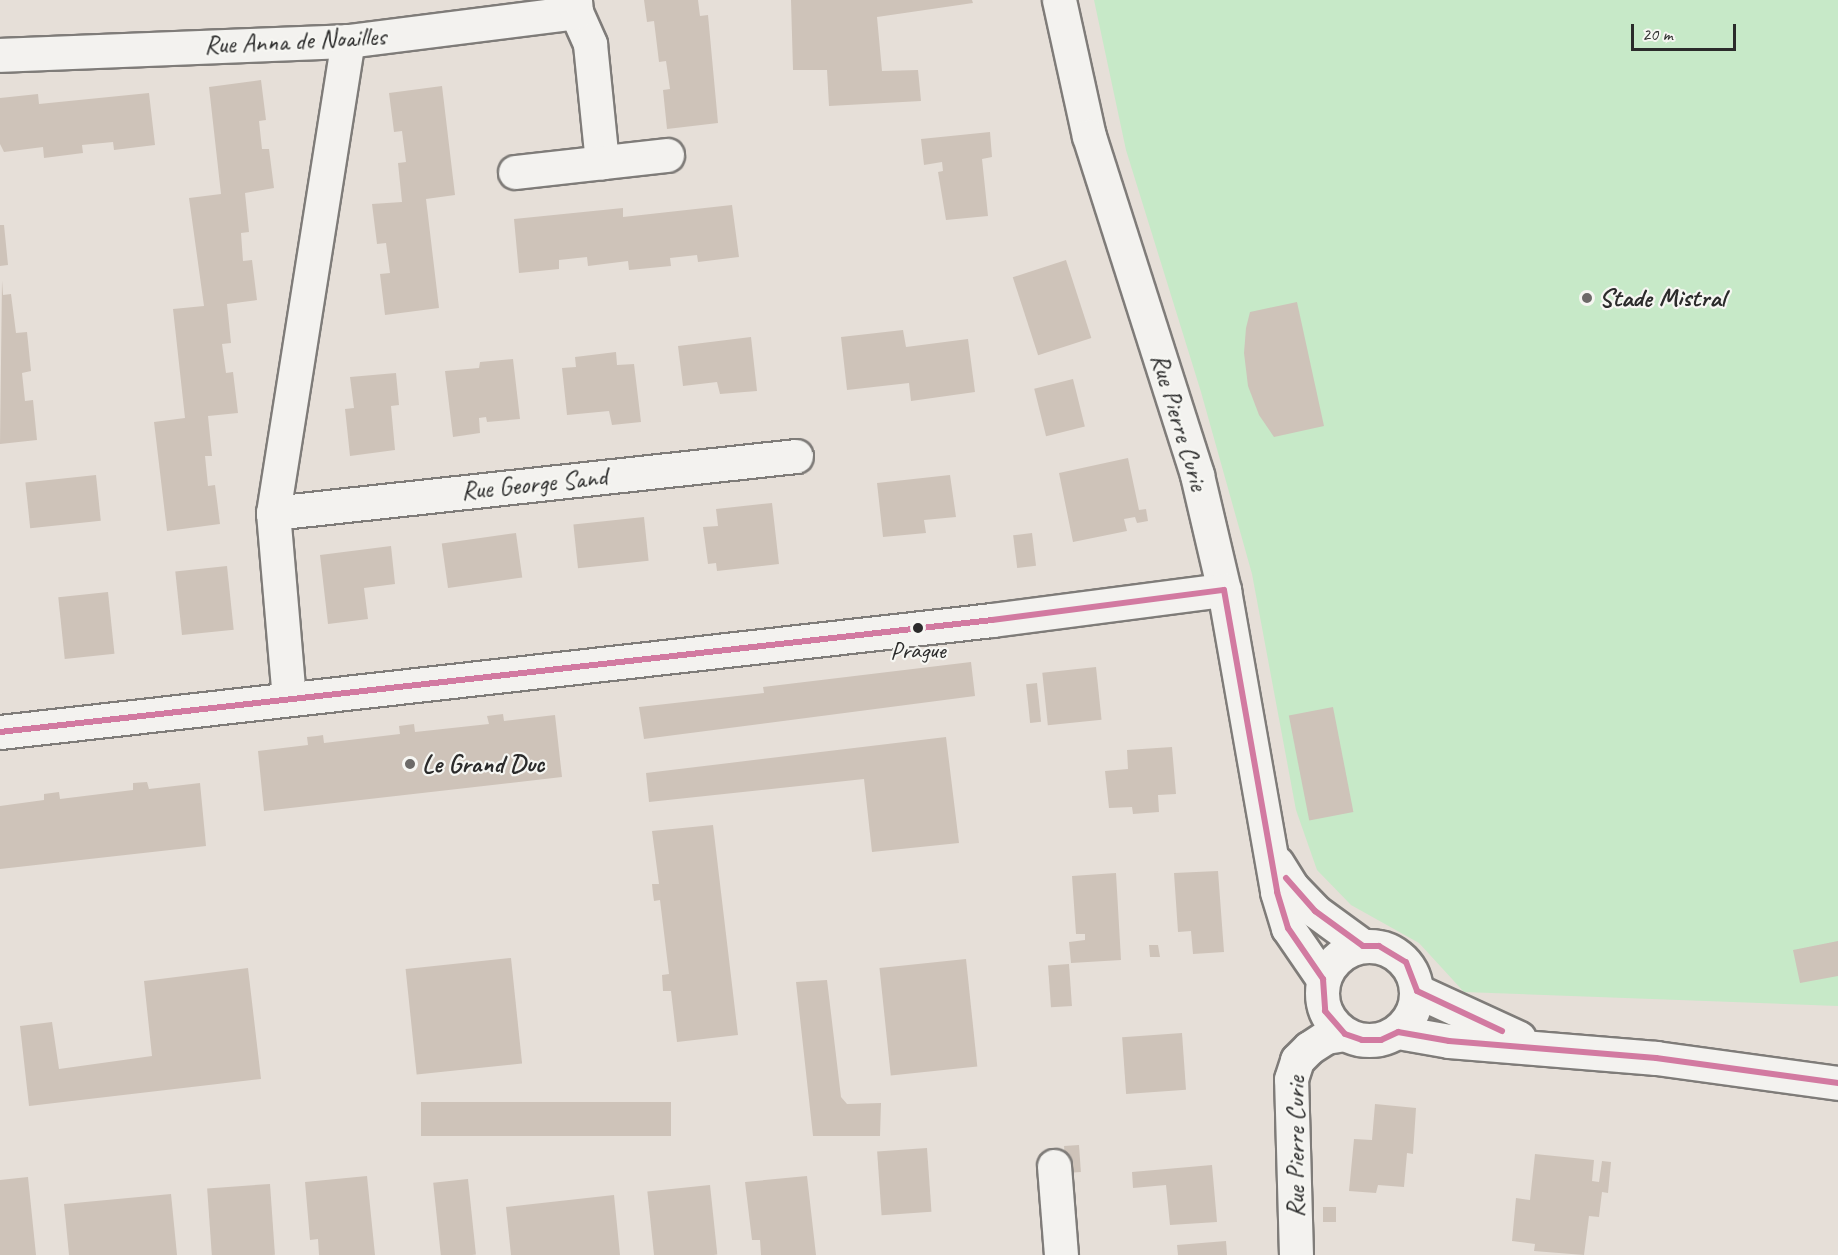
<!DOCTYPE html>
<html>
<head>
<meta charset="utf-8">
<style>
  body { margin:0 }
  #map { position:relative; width:1838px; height:1255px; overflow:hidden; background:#e6dfd8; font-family:Caveat,sans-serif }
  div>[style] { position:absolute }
  .green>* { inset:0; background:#c7e9c8 }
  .building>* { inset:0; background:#cec3b9; transform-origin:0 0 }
  .roads { filter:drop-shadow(2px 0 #7f7c79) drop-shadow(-2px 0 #7f7c79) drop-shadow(0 2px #7f7c79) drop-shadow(0 -2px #7f7c79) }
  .minor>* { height:33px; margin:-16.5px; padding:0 16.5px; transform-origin:16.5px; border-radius:16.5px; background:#f3f2ef }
  .minor>.ring { margin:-16.5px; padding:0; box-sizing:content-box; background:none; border:33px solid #f3f2ef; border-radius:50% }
  .bus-1>* { height:6px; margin:-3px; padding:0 3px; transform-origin:3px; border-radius:3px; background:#d27aa1 }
  .dots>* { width:16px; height:16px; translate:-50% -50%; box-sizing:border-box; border:3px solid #f6f6f2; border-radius:50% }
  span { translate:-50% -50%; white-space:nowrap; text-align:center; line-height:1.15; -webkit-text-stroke:4.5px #f6f6f2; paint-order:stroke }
  .bus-label { font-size:24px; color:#2b2b2b }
  .street-label { font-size:26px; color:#2b2b2b }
  .poi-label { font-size:26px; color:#2b2b2b; font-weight:700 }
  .left { translate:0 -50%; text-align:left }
  .scale { position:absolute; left:1631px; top:24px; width:105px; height:27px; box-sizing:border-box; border:3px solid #2b2b2b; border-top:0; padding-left:8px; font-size:18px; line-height:21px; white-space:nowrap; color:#2b2b2b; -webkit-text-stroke:4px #f6f6f2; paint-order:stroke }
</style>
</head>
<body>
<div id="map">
  <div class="green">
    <div style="clip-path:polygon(1094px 0,1838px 0,1838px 1006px,1464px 992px,1419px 943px,1351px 905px,1317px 870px,1296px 810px,1252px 574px,1201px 392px,1126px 150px)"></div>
  </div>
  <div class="building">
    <div style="clip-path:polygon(644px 0,698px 0,700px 16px,708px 15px,718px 123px,667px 129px,663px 90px,670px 89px,666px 61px,659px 62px,654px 21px,647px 22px)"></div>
    <div style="clip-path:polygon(791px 0,972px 0,973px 3px,877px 17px,882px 71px,918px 70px,921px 101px,829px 106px,827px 70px,793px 70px)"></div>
    <div style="clip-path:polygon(261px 80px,266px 120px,259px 121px,262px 149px,269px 149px,274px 188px,245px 193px,249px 232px,241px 233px,243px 261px,252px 260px,257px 300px,227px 304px,231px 343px,222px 344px,226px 373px,233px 372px,238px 413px,208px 416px,212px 456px,205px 456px,208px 486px,215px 485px,220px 524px,167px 531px,154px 422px,185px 418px,173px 309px,204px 306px,189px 198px,221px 194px,209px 87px)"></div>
    <div style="clip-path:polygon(442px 86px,455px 195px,426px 199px,439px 308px,385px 315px,380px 274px,390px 273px,386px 243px,377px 244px,372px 204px,402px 202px,398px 163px,406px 162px,402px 131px,394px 132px,389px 93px)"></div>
    <div style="clip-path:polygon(149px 93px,155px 145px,114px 150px,113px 142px,82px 145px,83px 153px,44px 158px,43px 147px,4px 152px,0 144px,0 98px,38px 94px,39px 104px)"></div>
    <div style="clip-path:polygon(990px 132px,992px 157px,982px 159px,988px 216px,946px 220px,938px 172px,943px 171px,942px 162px,924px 165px,921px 139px)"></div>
    <div style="clip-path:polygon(732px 205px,739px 257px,698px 262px,697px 255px,670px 258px,671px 266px,629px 270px,628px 261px,588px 266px,587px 257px,559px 260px,559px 269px,519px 273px,514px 219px,623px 208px,623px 217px)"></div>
    <div style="clip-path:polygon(0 225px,4px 225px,8px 265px,0 266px)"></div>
    <div style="left:1066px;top:260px;width:82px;height:56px;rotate:72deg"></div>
    <div style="clip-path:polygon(2px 280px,3px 295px,11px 294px,16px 333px,27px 332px,31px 371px,22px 373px,25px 401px,33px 400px,37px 440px,0 444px)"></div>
    <div style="clip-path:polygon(1297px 302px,1324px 426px,1274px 437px,1259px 415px,1248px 386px,1244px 353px,1246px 328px,1250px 312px)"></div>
    <div style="clip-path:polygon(903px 330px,906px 347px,968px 339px,975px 392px,911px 401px,909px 383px,847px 390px,841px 337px)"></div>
    <div style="clip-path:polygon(751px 337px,757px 391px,720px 394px,717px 382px,683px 386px,678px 346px)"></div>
    <div style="clip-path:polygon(616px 352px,617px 365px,634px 364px,641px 422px,612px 425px,609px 411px,567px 415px,562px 368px,576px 367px,575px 357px)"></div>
    <div style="clip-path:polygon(513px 359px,520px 419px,487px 422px,486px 417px,479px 418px,480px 433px,453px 437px,445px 371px,479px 368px,480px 362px)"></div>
    <div style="clip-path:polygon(396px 373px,399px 405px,391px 406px,395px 450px,350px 456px,345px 409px,354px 408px,350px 377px)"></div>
    <div style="left:1073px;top:379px;width:49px;height:40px;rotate:76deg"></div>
    <div style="clip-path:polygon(1128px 458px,1139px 510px,1146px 509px,1148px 521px,1137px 523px,1135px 517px,1124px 519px,1127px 531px,1073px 542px,1059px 473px)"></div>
    <div style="left:96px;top:475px;width:46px;height:71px;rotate:84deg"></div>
    <div style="clip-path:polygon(950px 475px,956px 517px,924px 520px,926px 533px,883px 537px,877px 483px)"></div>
    <div style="clip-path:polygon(772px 503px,779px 564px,717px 571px,716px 563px,708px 564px,703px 527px,718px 526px,716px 509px)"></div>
    <div style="left:644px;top:517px;width:44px;height:71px;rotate:84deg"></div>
    <div style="left:516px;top:533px;width:45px;height:75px;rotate:82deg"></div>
    <div style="left:1032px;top:533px;width:33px;height:19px;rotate:83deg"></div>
    <div style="clip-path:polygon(391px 546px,395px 584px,364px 588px,368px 619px,328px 624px,320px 555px)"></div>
    <div style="left:227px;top:566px;width:64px;height:52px;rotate:84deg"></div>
    <div style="left:108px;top:592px;width:62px;height:50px;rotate:84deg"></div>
    <div style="clip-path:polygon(971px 662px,975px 696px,644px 739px,639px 707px,764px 693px,763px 687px)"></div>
    <div style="left:1096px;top:667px;width:53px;height:54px;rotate:84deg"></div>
    <div style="left:1037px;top:683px;width:39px;height:11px;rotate:84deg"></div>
    <div style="left:1333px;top:707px;width:107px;height:45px;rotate:79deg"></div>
    <div style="clip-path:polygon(503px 714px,504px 721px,555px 715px,562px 777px,264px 811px,258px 751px,308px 745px,307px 737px,317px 736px,323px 735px,324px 743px,400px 734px,399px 726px,414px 724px,415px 732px,489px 724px,487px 716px)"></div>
    <div style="clip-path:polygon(946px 737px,959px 843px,872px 852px,864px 779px,649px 802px,646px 773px)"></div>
    <div style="clip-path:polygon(1172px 747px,1176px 794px,1158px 795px,1159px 812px,1133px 814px,1132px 807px,1109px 808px,1105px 771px,1128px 769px,1127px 750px)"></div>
    <div style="clip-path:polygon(147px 782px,149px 789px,200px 783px,206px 846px,0 869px,0 806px,44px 800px,44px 794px,59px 792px,60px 799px,133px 790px,133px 783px)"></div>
    <div style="clip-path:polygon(713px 825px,738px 1035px,677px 1042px,671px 991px,663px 991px,662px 975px,669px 974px,660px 900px,654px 901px,653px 894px,652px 884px,659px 884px,652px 831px)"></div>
    <div style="clip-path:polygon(1218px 871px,1224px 952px,1193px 954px,1191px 931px,1178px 932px,1174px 873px)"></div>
    <div style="clip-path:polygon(1116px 873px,1121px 960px,1071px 963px,1069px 942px,1085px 940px,1085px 934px,1076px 934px,1072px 876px)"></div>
    <div style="clip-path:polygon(1838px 941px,1838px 976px,1800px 983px,1793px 950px)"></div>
    <div style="clip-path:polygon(1149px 945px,1158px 945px,1160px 957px,1150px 957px)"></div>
    <div style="left:511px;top:958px;width:106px;height:106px;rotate:84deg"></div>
    <div style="left:966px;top:959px;width:108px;height:87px;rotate:84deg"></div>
    <div style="left:1069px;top:964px;width:42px;height:21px;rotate:86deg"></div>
    <div style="clip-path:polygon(248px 968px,261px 1079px,29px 1106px,20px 1026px,52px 1022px,59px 1069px,152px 1056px,144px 981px)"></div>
    <div style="clip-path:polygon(827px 980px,841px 1097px,847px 1104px,881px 1103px,880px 1136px,813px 1136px,796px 982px)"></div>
    <div style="left:1182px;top:1033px;width:57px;height:60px;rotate:86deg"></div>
    <div style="left:421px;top:1102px;width:250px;height:34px"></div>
    <div style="clip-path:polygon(1375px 1104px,1416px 1108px,1413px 1154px,1407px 1153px,1404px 1187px,1378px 1185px,1376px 1193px,1349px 1191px,1354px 1139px,1372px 1140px)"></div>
    <div style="left:1079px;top:1145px;width:27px;height:15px;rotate:86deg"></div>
    <div style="left:927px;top:1148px;width:64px;height:50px;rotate:86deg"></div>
    <div style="clip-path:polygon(1535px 1154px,1594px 1160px,1592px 1181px,1599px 1182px,1602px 1161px,1611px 1162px,1608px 1193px,1602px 1192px,1599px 1217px,1589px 1216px,1584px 1255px,1534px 1251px,1535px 1244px,1512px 1241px,1516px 1198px,1530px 1200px)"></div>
    <div style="clip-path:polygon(1212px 1165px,1217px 1222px,1170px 1225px,1166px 1185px,1133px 1188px,1132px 1172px)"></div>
    <div style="clip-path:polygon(367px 1176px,375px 1255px,319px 1255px,318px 1239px,310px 1240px,305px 1182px)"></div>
    <div style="clip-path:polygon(807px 1176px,816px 1255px,761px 1255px,760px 1240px,752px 1240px,745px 1182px)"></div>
    <div style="clip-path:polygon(28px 1177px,36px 1255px,0 1255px,0 1180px)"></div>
    <div style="left:468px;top:1179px;width:76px;height:35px;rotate:84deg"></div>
    <div style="left:270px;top:1184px;width:71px;height:63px;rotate:86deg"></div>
    <div style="left:710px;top:1185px;width:70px;height:63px;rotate:84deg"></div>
    <div style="clip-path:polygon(171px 1194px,177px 1255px,69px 1255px,64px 1204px)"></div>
    <div style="clip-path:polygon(614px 1195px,620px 1255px,511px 1255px,506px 1207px)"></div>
    <div style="left:1323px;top:1207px;width:13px;height:15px"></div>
    <div style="clip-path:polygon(1226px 1241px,1227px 1255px,1178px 1255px,1177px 1245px)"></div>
  </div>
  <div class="roads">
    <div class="minor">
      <div style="left:1059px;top:0;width:139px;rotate:77.6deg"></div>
      <div style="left:1089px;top:136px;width:356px;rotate:72.3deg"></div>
      <div style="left:1197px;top:475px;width:118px;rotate:76.8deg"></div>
      <div style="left:1224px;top:590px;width:307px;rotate:80deg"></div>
      <div style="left:1277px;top:892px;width:38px;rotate:73deg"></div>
      <div style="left:1288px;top:928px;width:62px;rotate:55.5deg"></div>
      <div style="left:576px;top:12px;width:35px;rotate:66deg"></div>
      <div style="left:590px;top:44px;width:119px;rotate:84.2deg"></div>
      <div style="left:0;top:55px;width:348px;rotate:-2.3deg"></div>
      <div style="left:348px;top:41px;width:230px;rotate:-7.2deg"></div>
      <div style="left:576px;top:12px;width:12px;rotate:-95deg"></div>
      <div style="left:515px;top:172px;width:153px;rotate:-6.4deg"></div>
      <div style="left:273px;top:513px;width:526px;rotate:-6.22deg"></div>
      <div style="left:289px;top:699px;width:187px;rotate:-94.9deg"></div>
      <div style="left:273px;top:513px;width:478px;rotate:-81deg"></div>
      <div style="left:0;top:732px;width:998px;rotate:-6.44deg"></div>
      <div style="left:992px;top:620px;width:234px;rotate:-7.4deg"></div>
      <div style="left:1277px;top:863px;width:28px;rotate:58deg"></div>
      <div style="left:1292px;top:887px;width:33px;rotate:46deg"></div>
      <div style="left:1315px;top:911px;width:59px;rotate:36.1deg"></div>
      <div class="ring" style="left:1322px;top:946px;width:61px;height:61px"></div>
      <div style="left:1417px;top:991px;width:112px;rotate:24.7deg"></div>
      <div style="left:1398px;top:1032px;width:52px;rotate:10deg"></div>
      <div style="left:1449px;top:1041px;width:208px;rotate:4.7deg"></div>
      <div style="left:1656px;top:1058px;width:184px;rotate:7.8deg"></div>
      <div style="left:1054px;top:1166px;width:89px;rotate:85.5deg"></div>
      <div style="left:1296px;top:1255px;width:176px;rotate:-91.6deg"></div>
      <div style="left:1291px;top:1079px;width:20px;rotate:-72deg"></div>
      <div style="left:1297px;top:1060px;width:17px;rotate:-45deg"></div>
      <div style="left:1309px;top:1048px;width:20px;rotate:-33deg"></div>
      <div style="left:1326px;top:1037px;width:19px;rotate:-9deg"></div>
    </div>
  </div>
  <div class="bus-1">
    <div style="left:1224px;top:590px;width:307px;rotate:80deg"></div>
    <div style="left:1277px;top:892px;width:38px;rotate:73deg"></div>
    <div style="left:1288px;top:928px;width:62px;rotate:55.5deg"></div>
    <div style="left:1323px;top:979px;width:32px;rotate:86deg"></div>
    <div style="left:1325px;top:1011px;width:30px;rotate:49deg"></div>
    <div style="left:1345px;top:1034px;width:18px;rotate:19deg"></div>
    <div style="left:1362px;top:1040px;width:19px"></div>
    <div style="left:1381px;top:1040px;width:19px;rotate:-25deg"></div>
    <div style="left:1398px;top:1032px;width:52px;rotate:10deg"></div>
    <div style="left:1449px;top:1041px;width:208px;rotate:4.7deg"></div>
    <div style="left:1656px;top:1058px;width:184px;rotate:7.8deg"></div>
    <div style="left:0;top:732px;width:998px;rotate:-6.44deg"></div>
    <div style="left:992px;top:620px;width:234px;rotate:-7.4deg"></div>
    <div style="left:1286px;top:878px;width:44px;rotate:48.7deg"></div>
    <div style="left:1315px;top:911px;width:59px;rotate:36.1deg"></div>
    <div style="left:1363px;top:946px;width:16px"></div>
    <div style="left:1379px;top:946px;width:31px;rotate:31deg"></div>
    <div style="left:1406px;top:962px;width:31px;rotate:69deg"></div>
    <div style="left:1417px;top:991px;width:94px;rotate:25.2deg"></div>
  </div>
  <div class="dots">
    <div style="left:1587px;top:298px;background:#6c6a68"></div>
    <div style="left:918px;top:628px;background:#2b2b2b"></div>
    <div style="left:410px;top:764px;background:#6c6a68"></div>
  </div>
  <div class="bus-label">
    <span style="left:918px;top:651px">Prague</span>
  </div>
  <div class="street-label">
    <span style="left:295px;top:41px;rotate:-3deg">Rue Anna de Noailles</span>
    <span style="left:1179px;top:422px;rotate:73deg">Rue Pierre Curie</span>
    <span style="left:534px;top:484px;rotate:-6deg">Rue George Sand</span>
    <span style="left:1296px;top:1147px;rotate:-90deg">Rue Pierre Curie</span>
  </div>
  <div class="poi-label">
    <span class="left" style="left:1599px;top:298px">Stade Mistral</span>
    <span class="left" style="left:422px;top:764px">Le Grand Duc</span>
  </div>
  <div class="scale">20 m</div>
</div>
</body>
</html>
